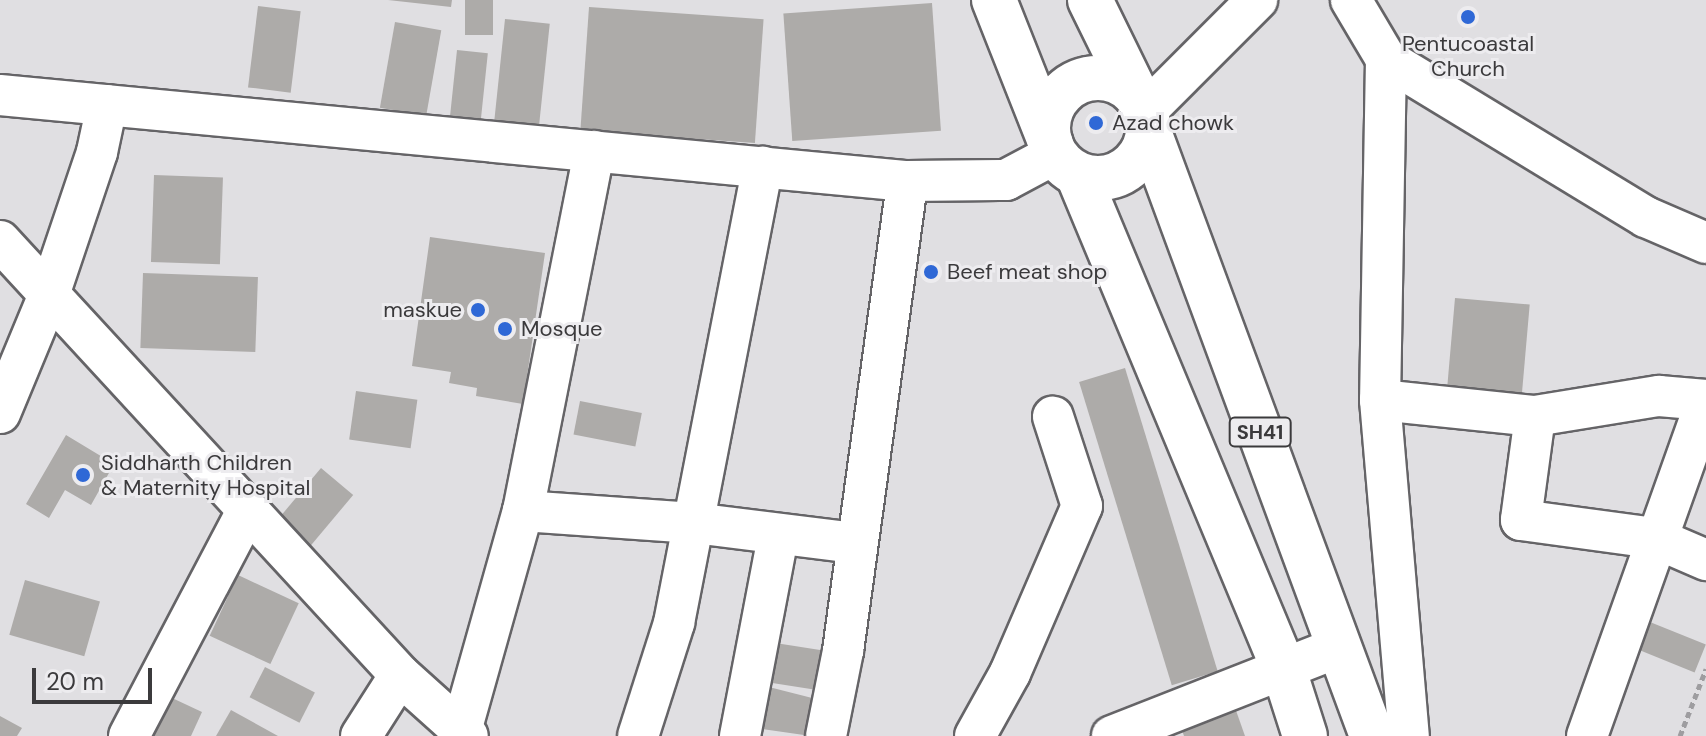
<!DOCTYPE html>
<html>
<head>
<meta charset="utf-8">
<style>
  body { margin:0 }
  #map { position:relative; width:1706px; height:736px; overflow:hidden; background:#e0dfe2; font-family:"DM Sans",sans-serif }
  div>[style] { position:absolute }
  .building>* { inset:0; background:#adaba9; transform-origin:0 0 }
  .path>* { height:5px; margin-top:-2.5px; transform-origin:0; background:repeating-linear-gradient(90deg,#9e9da0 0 6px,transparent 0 10px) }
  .roads { filter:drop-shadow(2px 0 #656467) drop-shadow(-2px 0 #656467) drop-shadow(0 2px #656467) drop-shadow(0 -2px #656467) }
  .minor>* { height:40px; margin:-20px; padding:0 20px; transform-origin:20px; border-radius:20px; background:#fff }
  .major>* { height:44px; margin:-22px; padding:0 22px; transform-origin:22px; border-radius:22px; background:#fff }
  .major>.ring { margin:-22px; padding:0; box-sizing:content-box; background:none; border:44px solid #fff; border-radius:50% }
  .dots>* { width:22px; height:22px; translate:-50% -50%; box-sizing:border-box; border:4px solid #edecef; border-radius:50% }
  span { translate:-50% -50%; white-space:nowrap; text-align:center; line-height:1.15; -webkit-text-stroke:6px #edecef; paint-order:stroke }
  .shield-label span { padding:2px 6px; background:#edecef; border:2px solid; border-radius:6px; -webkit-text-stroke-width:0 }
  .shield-label { font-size:20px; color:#3b3a3c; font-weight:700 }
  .poi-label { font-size:22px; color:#3b3a3c }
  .left { translate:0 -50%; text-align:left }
  .right { translate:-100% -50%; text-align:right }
  .scale { position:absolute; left:32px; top:668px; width:120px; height:36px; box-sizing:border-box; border:4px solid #3b3a3c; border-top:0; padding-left:10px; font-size:24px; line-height:28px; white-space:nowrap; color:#3b3a3c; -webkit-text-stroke:6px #edecef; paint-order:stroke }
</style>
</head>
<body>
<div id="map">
  <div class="building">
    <div style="clip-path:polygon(388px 0,452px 0,451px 7px)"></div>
    <div style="left:465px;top:0;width:28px;height:35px"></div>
    <div style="left:932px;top:3px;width:128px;height:149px;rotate:86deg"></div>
    <div style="left:258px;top:6px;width:43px;height:82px;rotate:7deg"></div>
    <div style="left:589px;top:7px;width:175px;height:124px;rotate:4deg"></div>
    <div style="left:505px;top:19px;width:45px;height:116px;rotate:6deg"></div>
    <div style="left:395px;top:22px;width:47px;height:87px;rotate:10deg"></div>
    <div style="left:457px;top:50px;width:31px;height:83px;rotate:6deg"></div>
    <div style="left:154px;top:175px;width:69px;height:87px;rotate:2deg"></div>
    <div style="clip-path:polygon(430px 237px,545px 253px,523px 404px,476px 396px,477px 388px,449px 383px,451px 372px,412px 366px)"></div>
    <div style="left:143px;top:273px;width:115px;height:75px;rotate:2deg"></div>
    <div style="left:1455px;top:298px;width:75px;height:93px;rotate:5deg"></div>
    <div style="left:1125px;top:368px;width:317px;height:48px;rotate:73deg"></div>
    <div style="left:356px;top:391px;width:62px;height:49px;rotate:8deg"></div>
    <div style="left:580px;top:401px;width:63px;height:34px;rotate:11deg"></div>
    <div style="clip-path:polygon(66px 435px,114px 464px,91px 505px,65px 490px,49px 518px,26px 504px)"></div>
    <div style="left:321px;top:468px;width:42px;height:77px;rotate:40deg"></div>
    <div style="left:238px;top:575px;width:67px;height:67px;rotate:25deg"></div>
    <div style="left:25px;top:580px;width:78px;height:57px;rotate:16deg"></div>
    <div style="left:1640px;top:618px;width:71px;height:30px;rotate:22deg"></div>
    <div style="left:769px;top:642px;width:55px;height:40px;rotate:9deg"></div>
    <div style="left:265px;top:667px;width:56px;height:34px;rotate:27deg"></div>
    <div style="clip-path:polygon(765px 686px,820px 700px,811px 736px,754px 728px)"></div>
    <div style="clip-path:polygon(155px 690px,202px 712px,191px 736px,139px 736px)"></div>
    <div style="clip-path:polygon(1233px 702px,1245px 736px,1184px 736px,1179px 722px)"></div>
    <div style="clip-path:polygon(231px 710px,278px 736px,216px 736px)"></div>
    <div style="clip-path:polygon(0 716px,22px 728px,17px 736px,0 736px)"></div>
  </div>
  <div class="path">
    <div style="left:1680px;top:736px;width:72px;rotate:-68.8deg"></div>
  </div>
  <div class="roads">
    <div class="minor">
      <div style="left:1351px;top:0;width:69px;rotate:59.3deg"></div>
      <div style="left:1386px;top:59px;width:304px;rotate:31.3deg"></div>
      <div style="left:1646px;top:217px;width:65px;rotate:23.4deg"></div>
      <div style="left:1386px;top:59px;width:341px;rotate:91deg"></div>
      <div style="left:1380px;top:400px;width:337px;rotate:85.1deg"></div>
      <div style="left:0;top:95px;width:911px;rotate:5.42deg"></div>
      <div style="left:907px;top:181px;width:99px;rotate:-0.6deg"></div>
      <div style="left:1006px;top:180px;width:55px;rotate:-28deg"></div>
      <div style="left:1144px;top:113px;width:160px;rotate:-45deg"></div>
      <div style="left:0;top:241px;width:590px;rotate:47.33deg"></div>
      <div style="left:400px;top:675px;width:91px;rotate:41.9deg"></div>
      <div style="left:1380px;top:400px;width:156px;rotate:5.9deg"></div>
      <div style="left:1535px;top:416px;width:126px;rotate:-9.2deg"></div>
      <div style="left:1659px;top:396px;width:47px;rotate:4.9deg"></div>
      <div style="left:0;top:413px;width:131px;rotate:-67.5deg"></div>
      <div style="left:50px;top:292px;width:148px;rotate:-71.4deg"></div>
      <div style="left:97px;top:152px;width:48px;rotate:-78deg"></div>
      <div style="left:1535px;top:416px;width:105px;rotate:97.7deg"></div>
      <div style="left:1521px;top:520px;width:135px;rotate:7.7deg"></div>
      <div style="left:1655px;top:538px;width:56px;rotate:23.3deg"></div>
      <div style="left:523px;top:511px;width:171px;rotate:4deg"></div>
      <div style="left:694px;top:523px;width:161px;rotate:7.1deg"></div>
      <div style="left:461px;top:731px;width:229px;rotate:-74.3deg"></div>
      <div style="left:523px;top:511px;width:367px;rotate:-78.8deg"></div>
      <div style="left:129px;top:736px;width:254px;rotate:-62.3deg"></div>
      <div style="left:361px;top:736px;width:72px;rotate:-57.4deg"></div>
      <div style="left:638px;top:736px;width:119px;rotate:-72.3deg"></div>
      <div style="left:674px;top:623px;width:465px;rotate:-79deg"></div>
      <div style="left:740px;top:736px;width:203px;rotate:-79.2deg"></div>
      <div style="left:826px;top:736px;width:87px;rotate:-78.7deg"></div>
      <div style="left:843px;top:651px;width:474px;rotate:-82.2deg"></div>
      <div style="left:975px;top:736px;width:72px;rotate:-60.9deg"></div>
      <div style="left:1010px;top:673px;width:182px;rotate:-66.7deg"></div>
      <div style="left:1082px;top:506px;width:94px;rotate:-108deg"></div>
      <div style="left:1112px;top:736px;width:244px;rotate:-21.4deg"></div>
      <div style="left:1587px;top:736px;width:356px;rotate:-70.4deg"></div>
    </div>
    <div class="major">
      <div style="left:994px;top:0;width:155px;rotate:68.4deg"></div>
      <div style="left:1090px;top:0;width:109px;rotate:63.9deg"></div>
      <div class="ring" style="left:1048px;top:78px;width:56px;height:56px"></div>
      <div style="left:1148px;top:129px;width:647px;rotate:69.74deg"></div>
      <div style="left:1078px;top:175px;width:533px;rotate:67.38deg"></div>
      <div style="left:1283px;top:667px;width:72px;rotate:72.3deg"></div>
    </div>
  </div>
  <div class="dots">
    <div style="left:1468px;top:17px;background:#2f68d6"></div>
    <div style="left:1096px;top:123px;background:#2f68d6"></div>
    <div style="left:931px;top:272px;background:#2f68d6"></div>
    <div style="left:478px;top:310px;background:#2f68d6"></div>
    <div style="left:505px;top:329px;background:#2f68d6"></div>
    <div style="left:83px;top:475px;background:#2f68d6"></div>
  </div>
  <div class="shield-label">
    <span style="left:1260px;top:432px">SH41</span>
  </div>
  <div class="poi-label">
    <span style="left:1468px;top:56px">Pentucoastal<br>Church</span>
    <span class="left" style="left:1112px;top:123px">Azad chowk</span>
    <span class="left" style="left:947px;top:272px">Beef meat shop</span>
    <span class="right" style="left:462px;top:310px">maskue</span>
    <span class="left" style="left:521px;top:329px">Mosque</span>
    <span class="left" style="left:101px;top:475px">Siddharth Children<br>&amp; Maternity Hospital</span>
  </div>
  <div class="scale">20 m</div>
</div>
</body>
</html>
